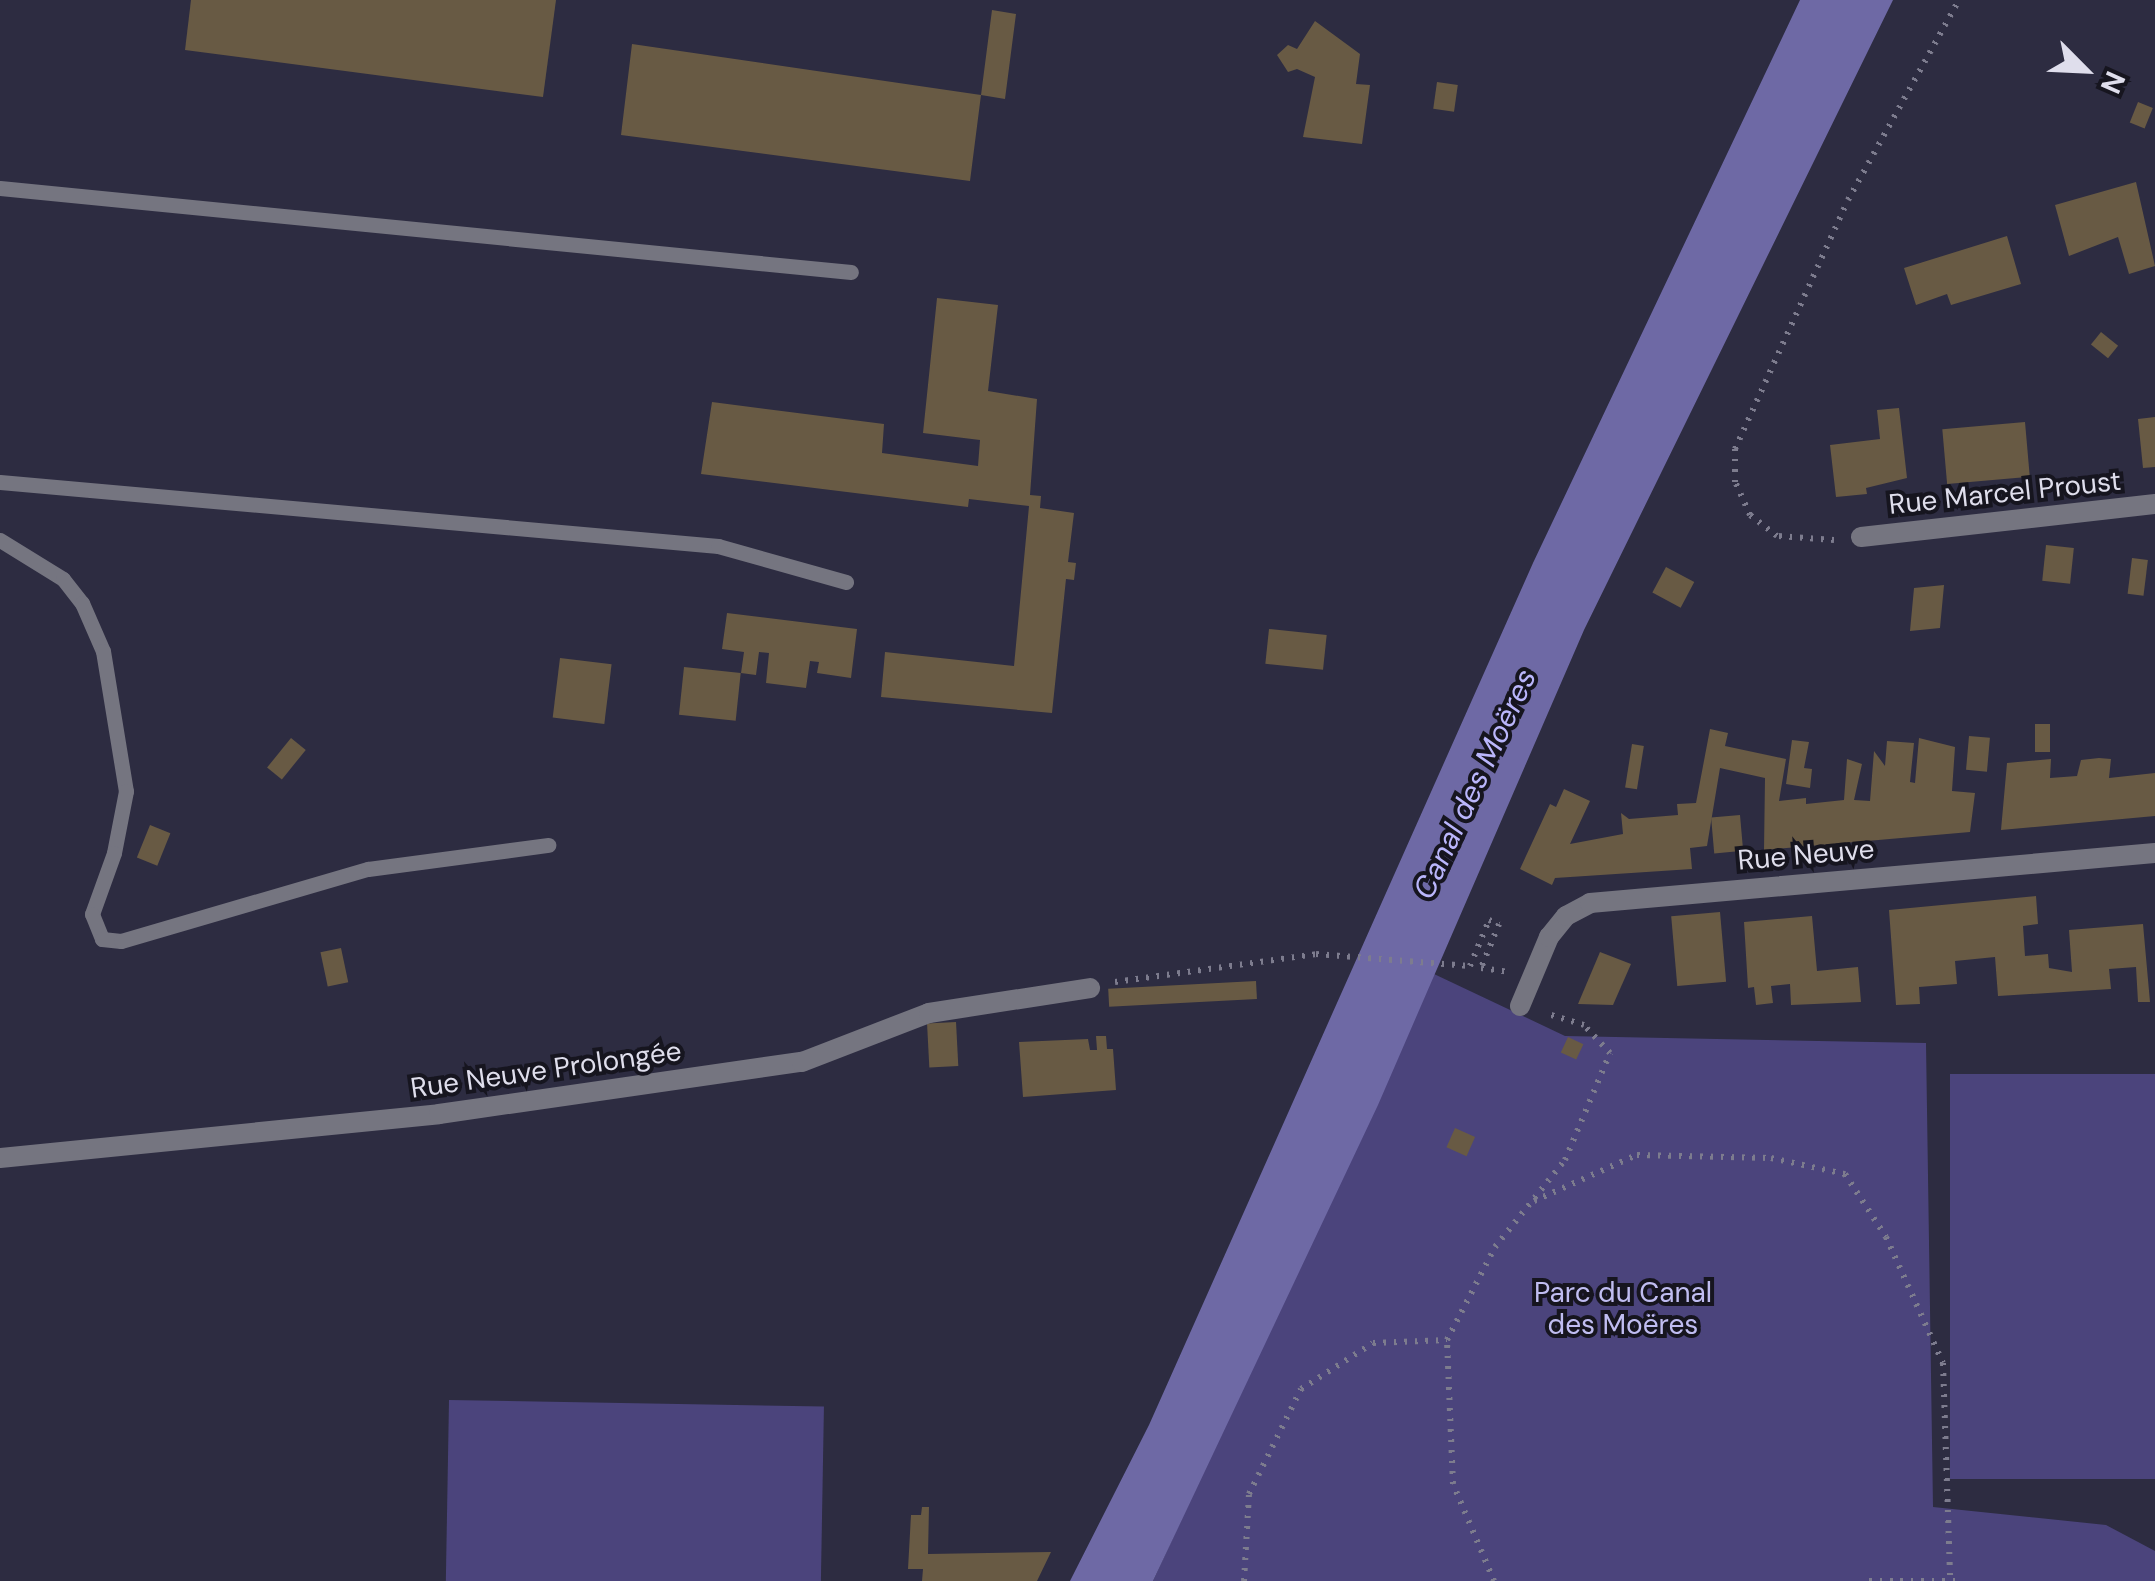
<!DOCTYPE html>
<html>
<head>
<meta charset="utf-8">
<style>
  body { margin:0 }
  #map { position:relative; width:2155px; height:1581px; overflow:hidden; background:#2d2c41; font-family:"DM Sans",sans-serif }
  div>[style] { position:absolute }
  .green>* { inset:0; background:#4b447c; transform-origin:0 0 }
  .water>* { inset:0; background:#6e69a5 }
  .building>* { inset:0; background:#685a44; transform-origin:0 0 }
  .path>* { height:6px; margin-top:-3px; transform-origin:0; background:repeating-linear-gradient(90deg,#7d7c8e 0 2.5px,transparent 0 10.5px) }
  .lane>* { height:15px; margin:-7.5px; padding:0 7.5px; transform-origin:7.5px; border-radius:7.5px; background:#757580 }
  .street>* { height:20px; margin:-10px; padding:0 10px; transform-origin:10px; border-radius:10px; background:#757580 }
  span { translate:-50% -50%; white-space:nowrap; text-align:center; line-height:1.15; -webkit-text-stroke:8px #16151f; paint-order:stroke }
  .street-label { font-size:28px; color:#dfdeec }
  .park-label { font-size:28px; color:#c0bdf1 }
  .water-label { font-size:30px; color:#bab6fb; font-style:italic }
  .north { position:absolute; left:2035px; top:20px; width:100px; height:100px; -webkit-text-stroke:8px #16151f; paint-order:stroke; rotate:114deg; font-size:28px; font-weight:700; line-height:40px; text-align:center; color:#dfdeec }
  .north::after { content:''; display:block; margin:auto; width:35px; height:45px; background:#dfdeec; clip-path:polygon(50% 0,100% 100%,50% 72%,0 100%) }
</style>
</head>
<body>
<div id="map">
  <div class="green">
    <div style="clip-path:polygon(1434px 974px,1565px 1036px,1926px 1043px,1933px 1507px,2106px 1525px,2155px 1551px,2155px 1581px,1153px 1581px)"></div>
    <div style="left:2155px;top:1074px;width:405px;height:205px;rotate:90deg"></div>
    <div style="left:449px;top:1400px;width:375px;height:182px;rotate:1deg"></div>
  </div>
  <div class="water">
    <div style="clip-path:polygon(1800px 0,1893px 0,1584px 630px,1378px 1105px,1153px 1581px,1070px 1581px,1149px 1425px,1533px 563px)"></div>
  </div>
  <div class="building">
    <div style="clip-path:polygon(191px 0,556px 0,543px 97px,185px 50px)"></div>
    <div style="clip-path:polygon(992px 10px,1016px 14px,1005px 99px,981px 95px,970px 181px,621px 135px,632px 44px,981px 95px)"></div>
    <div style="clip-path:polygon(1315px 21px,1360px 54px,1356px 84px,1370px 85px,1362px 144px,1303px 137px,1315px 77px,1297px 69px,1288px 72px,1277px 55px,1288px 45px,1297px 49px)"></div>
    <div style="left:1437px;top:82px;width:21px;height:27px;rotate:8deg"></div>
    <div style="left:2138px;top:102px;width:16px;height:22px;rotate:22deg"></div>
    <div style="clip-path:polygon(2136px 182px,2155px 266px,2129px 274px,2118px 237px,2069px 256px,2055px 205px)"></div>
    <div style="clip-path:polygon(2007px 236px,2021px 284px,1951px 305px,1947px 294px,1916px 305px,1904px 268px)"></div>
    <div style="clip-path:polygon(937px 298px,998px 305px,988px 391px,1037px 399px,1030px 495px,1041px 496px,1040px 508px,1074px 513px,1068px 562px,1076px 563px,1074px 580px,1066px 579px,1052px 713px,881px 697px,885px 652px,1014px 666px,1029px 506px,969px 499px,968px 507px,701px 474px,712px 402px,884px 424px,882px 453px,978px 466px,980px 440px,923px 433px)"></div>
    <div style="left:2101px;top:332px;width:22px;height:16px;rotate:39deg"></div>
    <div style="clip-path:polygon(1899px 408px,1907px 478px,1866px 488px,1867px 494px,1836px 497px,1830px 445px,1880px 439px,1877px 410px)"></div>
    <div style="clip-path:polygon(2155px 417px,2155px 467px,2143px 468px,2138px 419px)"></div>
    <div style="left:2025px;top:422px;width:55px;height:83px;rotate:85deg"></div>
    <div style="left:2046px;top:545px;width:28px;height:36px;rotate:6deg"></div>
    <div style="left:2132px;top:558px;width:16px;height:36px;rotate:7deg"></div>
    <div style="left:1666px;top:567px;width:32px;height:29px;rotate:28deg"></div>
    <div style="clip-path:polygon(1944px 585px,1940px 628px,1910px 631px,1914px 588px)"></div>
    <div style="clip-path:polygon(727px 613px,857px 629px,851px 678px,817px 673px,819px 662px,810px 661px,806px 688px,766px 683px,769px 653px,759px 652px,756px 675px,741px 673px,744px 652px,722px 649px)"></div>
    <div style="left:1269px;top:629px;width:58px;height:35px;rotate:6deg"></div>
    <div style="left:560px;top:658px;width:52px;height:60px;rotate:7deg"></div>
    <div style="left:684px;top:667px;width:57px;height:48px;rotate:6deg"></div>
    <div style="left:2035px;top:724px;width:15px;height:28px"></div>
    <div style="clip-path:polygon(1710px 729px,1728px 733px,1725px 746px,1786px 759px,1779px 801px,1806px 798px,1806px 804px,1844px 800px,1847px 759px,1862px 764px,1854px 800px,1870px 801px,1874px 751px,1885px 766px,1887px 741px,1914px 743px,1910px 782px,1915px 783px,1919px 738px,1955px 747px,1952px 791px,1975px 793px,1970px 832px,1764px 850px,1765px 778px,1720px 768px,1707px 846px,1690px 848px,1692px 869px,1555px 878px,1552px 885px,1520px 869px,1550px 804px,1556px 807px,1564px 789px,1590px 801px,1570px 844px,1623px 834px,1621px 813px,1629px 819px,1678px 815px,1677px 804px,1696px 803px)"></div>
    <div style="left:1969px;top:736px;width:21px;height:34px;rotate:5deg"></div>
    <div style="left:291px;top:738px;width:19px;height:38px;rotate:39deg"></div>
    <div style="clip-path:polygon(1792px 740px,1809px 742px,1804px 768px,1812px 769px,1810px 788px,1786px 784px)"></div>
    <div style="left:1632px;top:744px;width:12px;height:44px;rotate:9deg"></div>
    <div style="clip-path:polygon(2099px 758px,2111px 759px,2109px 778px,2155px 773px,2155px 816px,2001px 830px,2007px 763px,2051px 759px,2050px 778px,2077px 776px,2081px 760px)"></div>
    <div style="left:1740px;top:815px;width:36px;height:29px;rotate:85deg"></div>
    <div style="left:150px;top:825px;width:22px;height:35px;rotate:22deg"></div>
    <div style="clip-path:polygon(2036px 896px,2038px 924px,2023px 926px,2025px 956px,2048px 954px,2049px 968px,2072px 972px,2069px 930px,2143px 924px,2150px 1002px,2138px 1002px,2136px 967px,2109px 969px,2111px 989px,1998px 996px,1995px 957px,1955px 961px,1957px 984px,1919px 987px,1920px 1004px,1896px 1005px,1889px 910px)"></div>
    <div style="left:1720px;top:912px;width:70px;height:49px;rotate:85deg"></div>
    <div style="clip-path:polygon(1812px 916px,1817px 971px,1858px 967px,1861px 1002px,1791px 1005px,1790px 984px,1771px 986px,1773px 1003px,1756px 1005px,1754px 987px,1748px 988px,1744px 922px)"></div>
    <div style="left:341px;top:948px;width:35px;height:21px;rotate:78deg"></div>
    <div style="clip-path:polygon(1600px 952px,1631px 964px,1613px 1005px,1578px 1004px)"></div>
    <div style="left:1256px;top:981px;width:18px;height:148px;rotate:87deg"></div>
    <div style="left:956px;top:1022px;width:44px;height:29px;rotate:87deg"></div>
    <div style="clip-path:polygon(1096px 1036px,1106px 1036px,1107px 1049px,1113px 1049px,1116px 1090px,1023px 1097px,1019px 1042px,1088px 1039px,1090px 1050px,1097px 1050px)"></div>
    <div style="left:1568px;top:1037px;width:17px;height:17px;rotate:25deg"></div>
    <div style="left:1455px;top:1128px;width:22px;height:21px;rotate:24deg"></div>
    <div style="clip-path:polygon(922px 1507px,929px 1507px,928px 1554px,1051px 1552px,1037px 1581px,922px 1581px,923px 1569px,908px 1569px,911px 1515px,921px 1515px)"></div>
  </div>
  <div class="path">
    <div style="left:1834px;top:540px;width:57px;rotate:-176deg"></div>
    <div style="left:1777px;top:536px;width:34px;rotate:-142deg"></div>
    <div style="left:1750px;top:515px;width:36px;rotate:-114deg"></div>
    <div style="left:1735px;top:482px;width:33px;rotate:-90deg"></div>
    <div style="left:1735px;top:449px;width:273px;rotate:-65.6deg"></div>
    <div style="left:1848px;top:200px;width:229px;rotate:-61deg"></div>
    <div style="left:1115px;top:982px;width:203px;rotate:-7.9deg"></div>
    <div style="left:1316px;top:954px;width:154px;rotate:4.5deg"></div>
    <div style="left:1470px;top:966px;width:50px;rotate:-67.6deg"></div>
    <div style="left:1489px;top:920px;width:11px;rotate:22deg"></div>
    <div style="left:1499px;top:924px;width:48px;rotate:112.2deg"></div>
    <div style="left:1481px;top:968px;width:28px;rotate:8deg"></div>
    <div style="left:1534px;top:1201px;width:113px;rotate:-24.1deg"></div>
    <div style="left:1637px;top:1155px;width:134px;rotate:1.3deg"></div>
    <div style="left:1771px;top:1158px;width:76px;rotate:12.2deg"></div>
    <div style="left:1845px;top:1174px;width:75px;rotate:56.9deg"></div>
    <div style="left:1886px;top:1237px;width:138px;rotate:65.7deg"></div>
    <div style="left:1943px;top:1363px;width:214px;rotate:88.1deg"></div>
    <div style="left:1244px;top:1581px;width:87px;rotate:-86.7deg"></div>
    <div style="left:1249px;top:1494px;width:117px;rotate:-63.7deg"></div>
    <div style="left:1301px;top:1389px;width:85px;rotate:-32.6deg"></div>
    <div style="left:1373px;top:1343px;width:74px;rotate:-2.3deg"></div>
    <div style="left:1494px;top:1581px;width:105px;rotate:-112.9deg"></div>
    <div style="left:1453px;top:1484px;width:144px;rotate:-92.4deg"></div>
    <div style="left:1447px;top:1340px;width:105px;rotate:-62.7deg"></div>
    <div style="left:1495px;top:1247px;width:112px;rotate:-51.2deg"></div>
    <div style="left:1565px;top:1160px;width:116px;rotate:-67.2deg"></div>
    <div style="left:1610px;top:1053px;width:38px;rotate:-133deg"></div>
    <div style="left:1584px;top:1025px;width:39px;rotate:-163deg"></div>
    <div style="left:1869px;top:1581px;width:91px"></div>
  </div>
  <div class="lane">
    <div style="left:0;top:188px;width:855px;rotate:5.64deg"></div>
    <div style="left:0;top:482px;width:721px;rotate:5.09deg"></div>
    <div style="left:718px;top:546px;width:133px;rotate:15.7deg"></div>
    <div style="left:0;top:540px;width:74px;rotate:31.8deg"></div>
    <div style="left:63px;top:579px;width:31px;rotate:52deg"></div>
    <div style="left:82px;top:603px;width:52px;rotate:66.4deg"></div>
    <div style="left:103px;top:651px;width:142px;rotate:80.7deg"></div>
    <div style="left:126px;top:791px;width:63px;rotate:101deg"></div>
    <div style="left:114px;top:853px;width:65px;rotate:109.8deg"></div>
    <div style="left:92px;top:914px;width:27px;rotate:68deg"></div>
    <div style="left:102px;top:939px;width:19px;rotate:6deg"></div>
    <div style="left:121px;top:941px;width:257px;rotate:-16.3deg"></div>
    <div style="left:368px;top:869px;width:182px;rotate:-7.6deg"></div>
  </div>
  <div class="street">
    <div style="left:1861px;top:537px;width:296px;rotate:-6.4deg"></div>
    <div style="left:1520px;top:1006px;width:75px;rotate:-67.2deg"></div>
    <div style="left:1549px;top:937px;width:27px;rotate:-51deg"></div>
    <div style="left:1566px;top:916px;width:27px;rotate:-28deg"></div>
    <div style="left:1590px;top:903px;width:567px;rotate:-5.06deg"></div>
    <div style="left:0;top:1158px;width:441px;rotate:-5.7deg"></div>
    <div style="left:439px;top:1114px;width:367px;rotate:-8.2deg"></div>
    <div style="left:802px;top:1062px;width:136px;rotate:-21.1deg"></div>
    <div style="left:929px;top:1013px;width:163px;rotate:-8.8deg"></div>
  </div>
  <div class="street-label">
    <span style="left:2005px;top:493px;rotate:-6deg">Rue Marcel Proust</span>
    <span style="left:1806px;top:855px;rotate:-5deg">Rue Neuve</span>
    <span style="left:546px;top:1070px;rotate:-8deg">Rue Neuve Prolongée</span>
  </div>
  <div class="park-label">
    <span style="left:1623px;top:1309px">Parc du Canal<br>des Moëres</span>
  </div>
  <div class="water-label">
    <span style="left:1475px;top:784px;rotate:-65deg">Canal des Moëres</span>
  </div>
  <div class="north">N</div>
</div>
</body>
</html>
